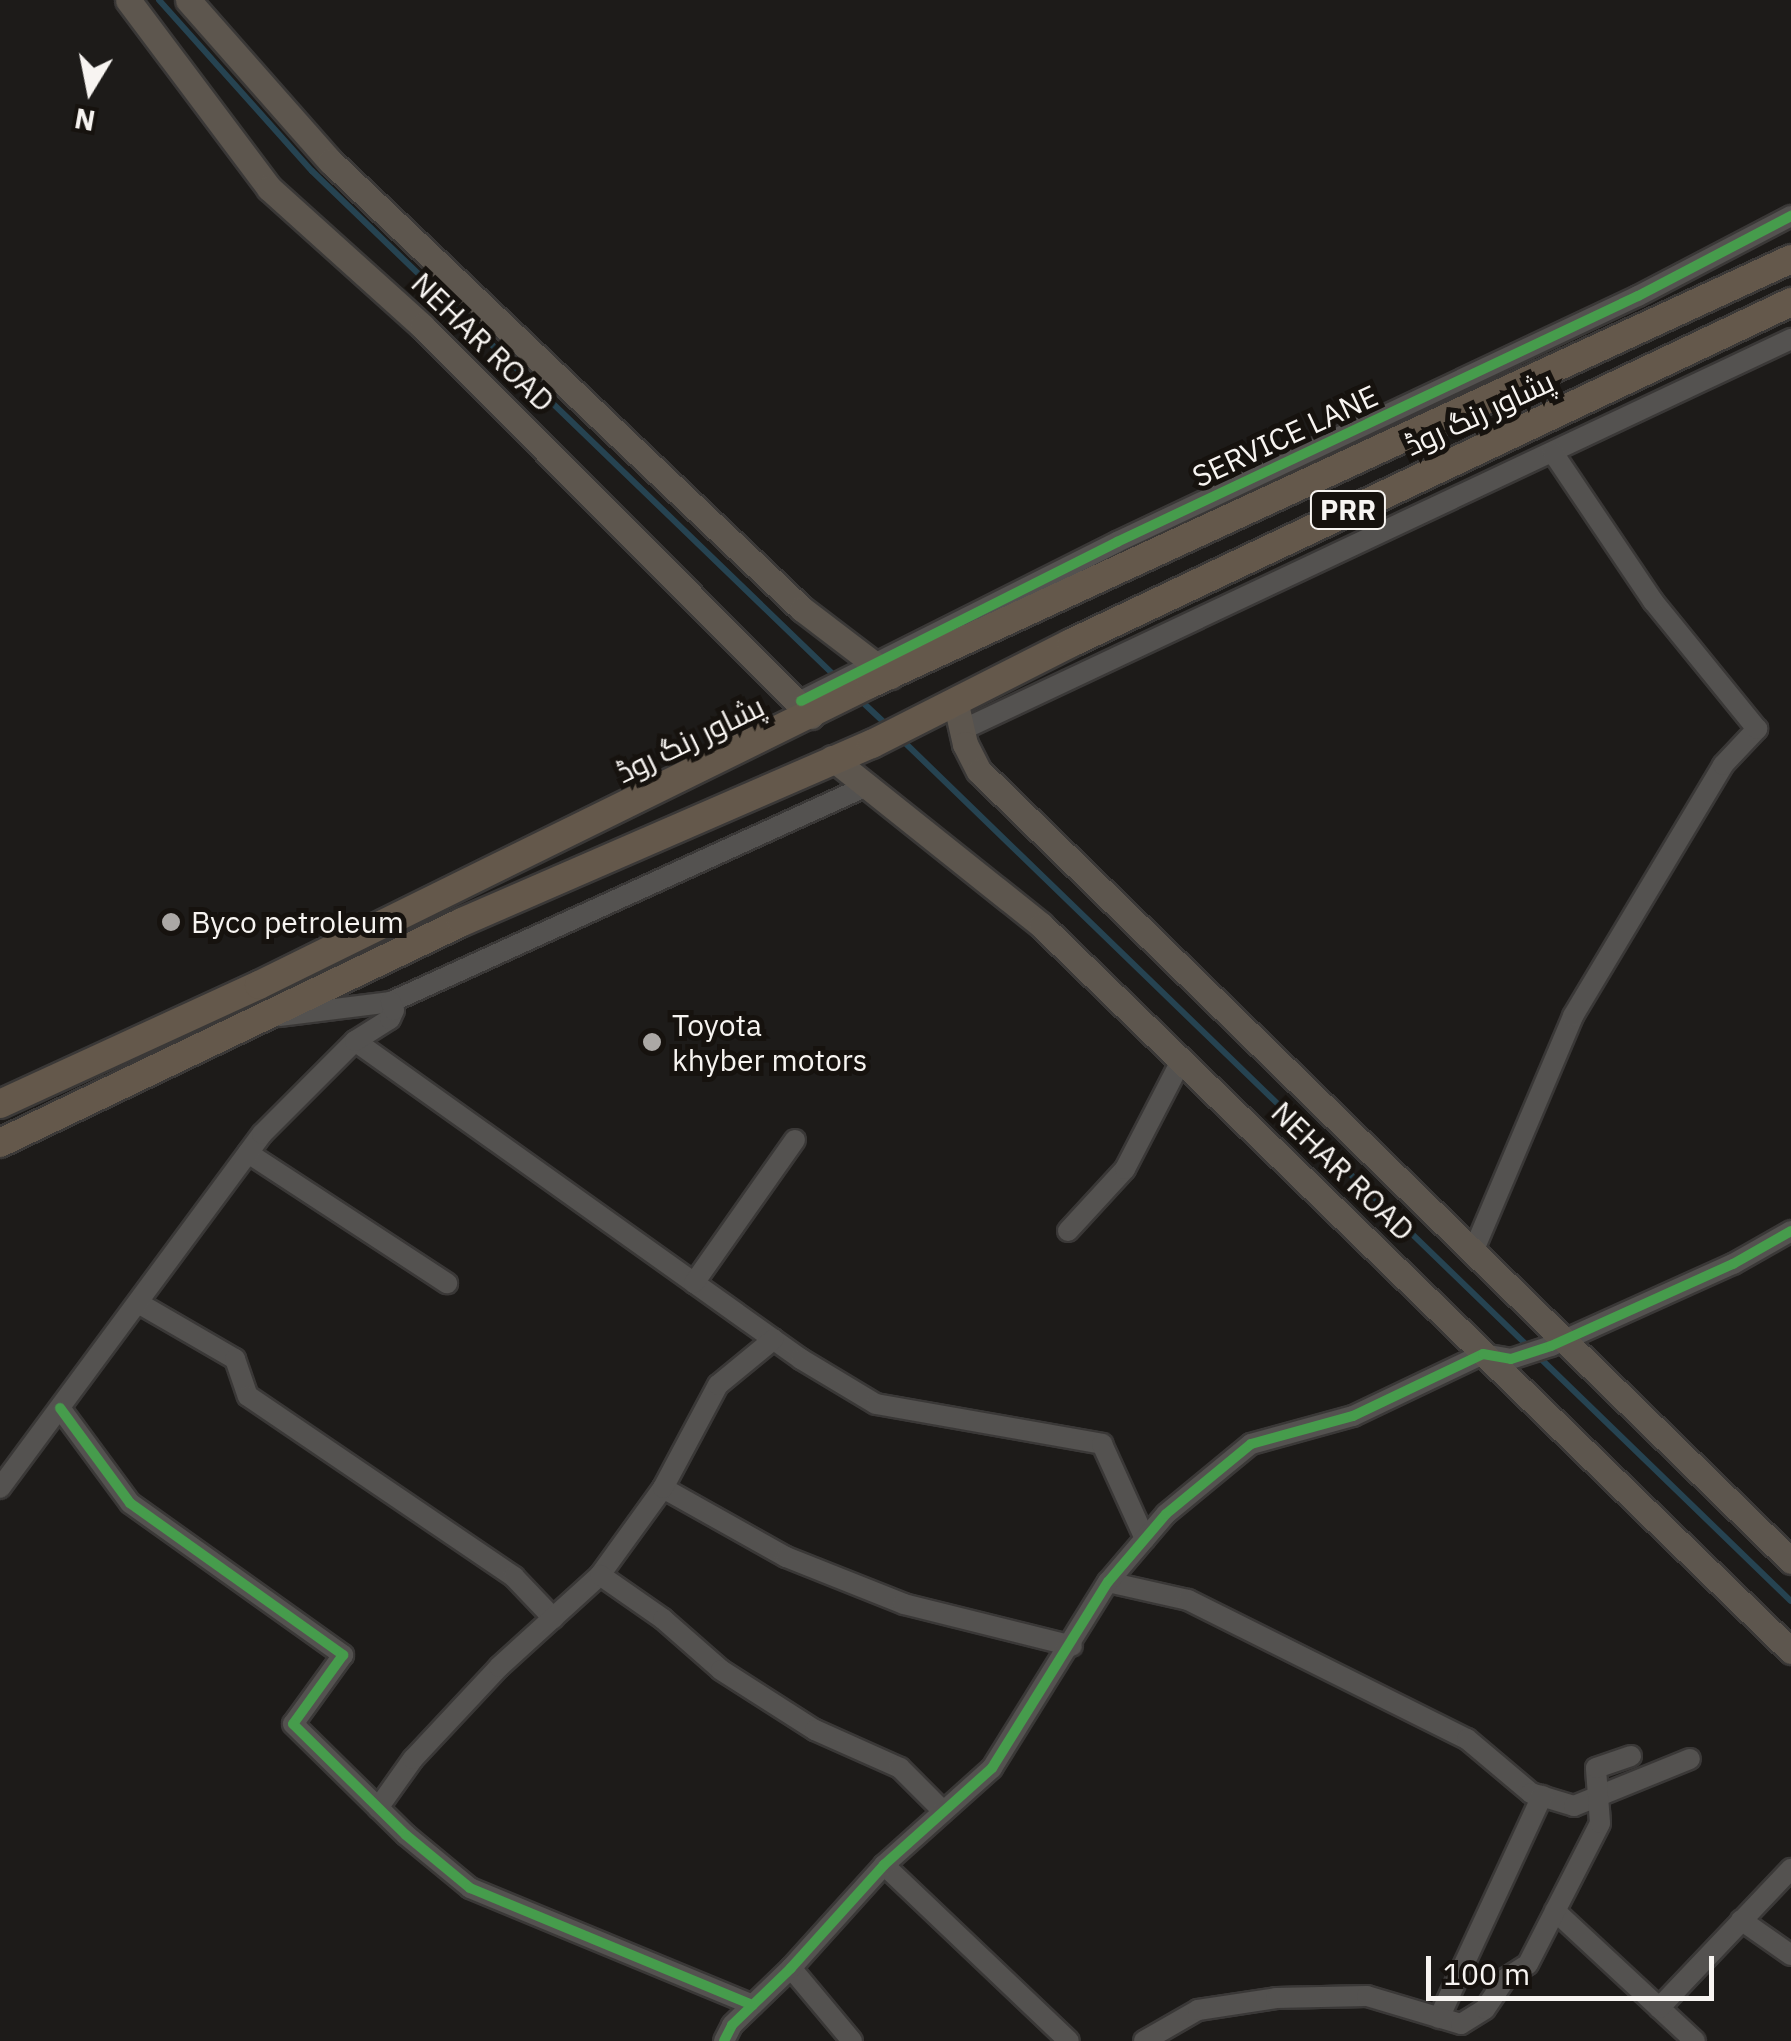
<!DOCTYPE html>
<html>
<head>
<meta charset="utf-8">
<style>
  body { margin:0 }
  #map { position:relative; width:1791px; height:2041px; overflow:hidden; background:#1d1b19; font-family:"IBM Plex Sans",Cairo,sans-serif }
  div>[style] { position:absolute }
  .stream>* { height:6px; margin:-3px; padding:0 3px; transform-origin:3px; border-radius:3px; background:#264351 }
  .roads { filter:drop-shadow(2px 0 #3a3837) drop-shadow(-2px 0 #3a3837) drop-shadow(0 2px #3a3837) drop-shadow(0 -2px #3a3837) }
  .minor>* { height:20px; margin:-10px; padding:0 10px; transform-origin:10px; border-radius:10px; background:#545250 }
  .major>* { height:25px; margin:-12.5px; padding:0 12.5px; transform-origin:12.5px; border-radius:12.5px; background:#5d564e }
  .highway>* { height:28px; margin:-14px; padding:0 14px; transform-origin:14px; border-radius:14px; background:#64584b }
  .cycleway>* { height:10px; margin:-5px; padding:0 5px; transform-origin:5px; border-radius:5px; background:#469c4c }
  .dots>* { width:28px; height:28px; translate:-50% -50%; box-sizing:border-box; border:5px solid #16120e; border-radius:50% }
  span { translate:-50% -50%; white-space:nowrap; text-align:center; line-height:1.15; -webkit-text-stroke:10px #16120e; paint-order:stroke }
  .shield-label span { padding:2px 8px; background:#16120e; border:2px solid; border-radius:8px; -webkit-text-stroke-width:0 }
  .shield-label { font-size:28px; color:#f7f4f1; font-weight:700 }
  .street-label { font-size:30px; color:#f7f4f1 }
  .poi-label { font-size:30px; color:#f7f4f1 }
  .left { translate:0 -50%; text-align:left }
  .north { position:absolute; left:40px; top:40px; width:100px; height:100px; -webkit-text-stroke:8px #16120e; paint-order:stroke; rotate:190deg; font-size:28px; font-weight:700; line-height:40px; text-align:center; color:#f7f4f1 }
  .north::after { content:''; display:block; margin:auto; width:35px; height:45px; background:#f7f4f1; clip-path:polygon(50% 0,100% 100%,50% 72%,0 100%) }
  .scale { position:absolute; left:1426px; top:1956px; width:288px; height:45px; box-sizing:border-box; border:5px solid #f7f4f1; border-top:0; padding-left:12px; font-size:30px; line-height:35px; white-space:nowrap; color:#f7f4f1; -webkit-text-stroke:8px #16120e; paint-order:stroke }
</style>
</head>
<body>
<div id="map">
  <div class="stream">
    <div style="left:159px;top:0;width:229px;rotate:48.2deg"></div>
    <div style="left:312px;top:171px;width:730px;rotate:44deg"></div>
    <div style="left:857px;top:697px;width:42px;rotate:43.1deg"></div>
    <div style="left:900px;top:738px;width:1240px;rotate:44.09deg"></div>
  </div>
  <div class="roads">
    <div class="minor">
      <div style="left:801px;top:701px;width:354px;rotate:-26.7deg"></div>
      <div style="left:1117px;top:542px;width:576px;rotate:-25.28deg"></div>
      <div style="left:1638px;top:296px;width:173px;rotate:-27.6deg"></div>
      <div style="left:962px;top:730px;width:917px;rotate:-25.25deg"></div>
      <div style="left:279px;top:1016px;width:113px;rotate:-7.1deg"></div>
      <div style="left:391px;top:1002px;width:525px;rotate:-24.42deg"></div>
      <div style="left:355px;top:1041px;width:548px;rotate:35.49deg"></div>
      <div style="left:801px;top:1359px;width:87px;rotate:31deg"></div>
      <div style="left:876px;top:1404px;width:230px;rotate:10deg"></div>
      <div style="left:1102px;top:1444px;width:104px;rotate:65.6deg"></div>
      <div style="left:248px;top:1153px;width:238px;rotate:33.2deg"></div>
      <div style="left:1068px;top:1231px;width:84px;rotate:-47.4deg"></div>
      <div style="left:1125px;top:1169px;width:119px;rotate:-62.6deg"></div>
      <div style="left:1473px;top:1252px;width:256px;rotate:-67deg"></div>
      <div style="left:1573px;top:1016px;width:292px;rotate:-59.1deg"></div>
      <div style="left:1723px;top:765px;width:50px;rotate:-46.6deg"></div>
      <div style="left:1757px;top:729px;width:165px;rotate:-129.1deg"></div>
      <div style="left:1653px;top:601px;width:179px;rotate:-124deg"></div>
      <div style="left:694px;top:1283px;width:175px;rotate:-54.8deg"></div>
      <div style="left:140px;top:1304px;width:110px;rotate:30.1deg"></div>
      <div style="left:235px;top:1359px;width:39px;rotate:71deg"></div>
      <div style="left:248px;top:1396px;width:322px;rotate:34.2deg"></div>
      <div style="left:514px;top:1577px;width:57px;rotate:46.4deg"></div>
      <div style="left:60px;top:1408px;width:118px;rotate:53.6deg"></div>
      <div style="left:130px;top:1503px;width:262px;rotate:35.5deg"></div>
      <div style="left:343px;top:1655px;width:85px;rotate:125.9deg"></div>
      <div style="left:293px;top:1724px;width:158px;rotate:44.5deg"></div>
      <div style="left:406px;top:1835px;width:83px;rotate:39.6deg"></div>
      <div style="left:470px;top:1888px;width:306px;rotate:22.5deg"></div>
      <div style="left:0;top:1488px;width:440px;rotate:-53.5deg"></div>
      <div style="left:262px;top:1134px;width:132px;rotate:-45deg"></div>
      <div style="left:355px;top:1041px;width:41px;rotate:-32.2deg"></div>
      <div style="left:390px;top:1019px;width:10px;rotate:-66deg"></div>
      <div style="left:394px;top:1010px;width:9px;rotate:-111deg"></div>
      <div style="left:663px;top:1488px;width:141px;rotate:29.3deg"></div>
      <div style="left:786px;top:1557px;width:127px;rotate:21.7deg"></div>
      <div style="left:904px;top:1604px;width:173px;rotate:14deg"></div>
      <div style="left:600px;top:1575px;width:107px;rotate:-54.1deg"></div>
      <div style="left:663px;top:1488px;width:117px;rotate:-61.9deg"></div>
      <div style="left:718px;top:1385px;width:72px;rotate:-39.4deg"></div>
      <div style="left:1108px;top:1582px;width:82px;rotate:12.7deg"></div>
      <div style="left:1188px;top:1600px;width:312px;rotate:26.5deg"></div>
      <div style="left:1467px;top:1739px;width:84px;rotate:40.2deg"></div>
      <div style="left:1531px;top:1793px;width:45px;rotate:16.8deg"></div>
      <div style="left:1574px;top:1806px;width:125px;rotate:-22.1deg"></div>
      <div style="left:378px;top:1808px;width:60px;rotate:-54.5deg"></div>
      <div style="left:413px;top:1759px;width:126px;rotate:-46.9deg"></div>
      <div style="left:499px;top:1667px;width:137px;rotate:-42.3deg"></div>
      <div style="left:600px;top:1575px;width:77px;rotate:34.9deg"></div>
      <div style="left:663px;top:1619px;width:77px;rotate:41.3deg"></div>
      <div style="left:721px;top:1670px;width:112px;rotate:32.6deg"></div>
      <div style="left:815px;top:1730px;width:93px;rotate:24.1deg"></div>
      <div style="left:900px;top:1768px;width:61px;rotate:45deg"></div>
      <div style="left:884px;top:1865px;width:255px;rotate:43.6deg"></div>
      <div style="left:1555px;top:1911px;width:191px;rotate:42.9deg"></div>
      <div style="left:1741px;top:1920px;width:61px;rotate:35deg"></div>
      <div style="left:791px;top:1968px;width:95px;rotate:50.1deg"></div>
      <div style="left:1659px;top:2008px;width:192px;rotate:-46.5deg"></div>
      <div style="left:1439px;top:2018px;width:245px;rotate:-65.1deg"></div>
      <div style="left:724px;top:2041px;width:18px;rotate:-63deg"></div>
      <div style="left:732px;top:2025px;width:82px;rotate:-44deg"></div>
      <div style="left:791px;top:1968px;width:139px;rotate:-47.9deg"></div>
      <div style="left:884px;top:1865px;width:145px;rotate:-41.9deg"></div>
      <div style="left:992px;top:1768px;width:219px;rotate:-58.1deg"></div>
      <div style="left:1108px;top:1582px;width:89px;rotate:-49.5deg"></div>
      <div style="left:1166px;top:1514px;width:110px;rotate:-39.5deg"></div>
      <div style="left:1251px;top:1444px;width:106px;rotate:-15.4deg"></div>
      <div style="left:1353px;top:1416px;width:144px;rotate:-25.5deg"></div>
      <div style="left:1483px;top:1354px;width:28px;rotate:10deg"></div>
      <div style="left:1511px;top:1359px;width:42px;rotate:-18deg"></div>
      <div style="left:1551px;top:1346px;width:200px;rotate:-24.3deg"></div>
      <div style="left:1733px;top:1264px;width:67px;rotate:-29.6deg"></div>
      <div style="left:1144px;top:2041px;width:62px;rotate:-29.9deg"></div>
      <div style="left:1198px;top:2010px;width:79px;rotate:-8.7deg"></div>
      <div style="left:1276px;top:1998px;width:91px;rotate:-1.3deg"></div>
      <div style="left:1367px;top:1996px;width:98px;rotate:16.6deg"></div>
      <div style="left:1461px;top:2024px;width:28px;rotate:-32deg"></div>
      <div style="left:1485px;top:2009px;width:36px;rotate:-56deg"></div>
      <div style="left:1505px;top:1979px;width:27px;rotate:-33deg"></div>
      <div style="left:1528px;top:1964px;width:158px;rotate:-62.9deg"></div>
      <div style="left:1600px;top:1823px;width:55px;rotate:-94.2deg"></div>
      <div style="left:1596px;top:1768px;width:37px;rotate:-19deg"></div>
    </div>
    <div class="major">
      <div style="left:128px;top:0;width:235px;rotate:53.1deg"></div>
      <div style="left:269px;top:188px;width:206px;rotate:42deg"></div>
      <div style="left:422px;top:326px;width:551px;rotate:45.07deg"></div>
      <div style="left:188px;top:0;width:215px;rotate:48.6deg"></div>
      <div style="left:330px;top:161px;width:651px;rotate:43.51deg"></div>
      <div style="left:802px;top:609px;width:111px;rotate:37.3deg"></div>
      <div style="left:955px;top:700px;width:45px;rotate:77.2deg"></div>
      <div style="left:965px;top:744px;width:30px;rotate:63deg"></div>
      <div style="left:979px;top:771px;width:1133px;rotate:44.21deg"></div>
      <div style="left:832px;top:758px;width:268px;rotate:38.6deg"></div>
      <div style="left:1041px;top:925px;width:1044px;rotate:44.07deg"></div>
    </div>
    <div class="highway">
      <div style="left:0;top:1104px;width:285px;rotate:-24.7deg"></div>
      <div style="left:259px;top:985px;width:681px;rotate:-26.23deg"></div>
      <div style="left:870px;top:684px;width:1014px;rotate:-24.77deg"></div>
      <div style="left:0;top:1143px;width:512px;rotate:-25.56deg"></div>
      <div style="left:462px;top:922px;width:447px;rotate:-23.5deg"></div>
      <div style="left:872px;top:744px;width:223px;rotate:-26.9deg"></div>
      <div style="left:1071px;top:643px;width:797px;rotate:-25.34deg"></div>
    </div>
  </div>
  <div class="cycleway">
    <div style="left:801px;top:701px;width:354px;rotate:-26.7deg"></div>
    <div style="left:1117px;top:542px;width:576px;rotate:-25.28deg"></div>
    <div style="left:1638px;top:296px;width:173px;rotate:-27.6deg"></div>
    <div style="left:60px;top:1408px;width:118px;rotate:53.6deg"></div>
    <div style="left:130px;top:1503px;width:262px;rotate:35.5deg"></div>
    <div style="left:343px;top:1655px;width:85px;rotate:125.9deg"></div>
    <div style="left:293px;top:1724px;width:158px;rotate:44.5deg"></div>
    <div style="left:406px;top:1835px;width:83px;rotate:39.6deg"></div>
    <div style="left:470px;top:1888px;width:306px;rotate:22.5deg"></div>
    <div style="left:724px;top:2041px;width:18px;rotate:-63deg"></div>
    <div style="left:732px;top:2025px;width:82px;rotate:-44deg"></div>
    <div style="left:791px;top:1968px;width:139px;rotate:-47.9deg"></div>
    <div style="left:884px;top:1865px;width:145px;rotate:-41.9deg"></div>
    <div style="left:992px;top:1768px;width:219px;rotate:-58.1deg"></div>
    <div style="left:1108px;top:1582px;width:89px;rotate:-49.5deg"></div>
    <div style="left:1166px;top:1514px;width:110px;rotate:-39.5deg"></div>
    <div style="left:1251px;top:1444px;width:106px;rotate:-15.4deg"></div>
    <div style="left:1353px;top:1416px;width:144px;rotate:-25.5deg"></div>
    <div style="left:1483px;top:1354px;width:28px;rotate:10deg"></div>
    <div style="left:1511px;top:1359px;width:42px;rotate:-18deg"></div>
    <div style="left:1551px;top:1346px;width:200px;rotate:-24.3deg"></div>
    <div style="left:1733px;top:1264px;width:67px;rotate:-29.6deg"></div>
  </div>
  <div class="dots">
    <div style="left:171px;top:922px;background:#aba8a5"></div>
    <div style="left:652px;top:1042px;background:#aba8a5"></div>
  </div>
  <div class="shield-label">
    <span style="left:1348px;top:510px">PRR</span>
  </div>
  <div class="street-label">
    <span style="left:483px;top:342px;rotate:44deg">NEHAR ROAD</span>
    <span style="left:1479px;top:413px;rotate:-25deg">پشاور رنگ روڈ</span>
    <span style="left:1285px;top:436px;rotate:-25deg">SERVICE LANE</span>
    <span style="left:690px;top:739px;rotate:-26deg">پشاور رنگ روڈ</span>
    <span style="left:1343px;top:1171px;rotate:44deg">NEHAR ROAD</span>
  </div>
  <div class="poi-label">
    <span class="left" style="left:191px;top:922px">Byco petroleum</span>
    <span class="left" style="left:672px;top:1042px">Toyota<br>khyber motors</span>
  </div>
  <div class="north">N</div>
  <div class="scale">100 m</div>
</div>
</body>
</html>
